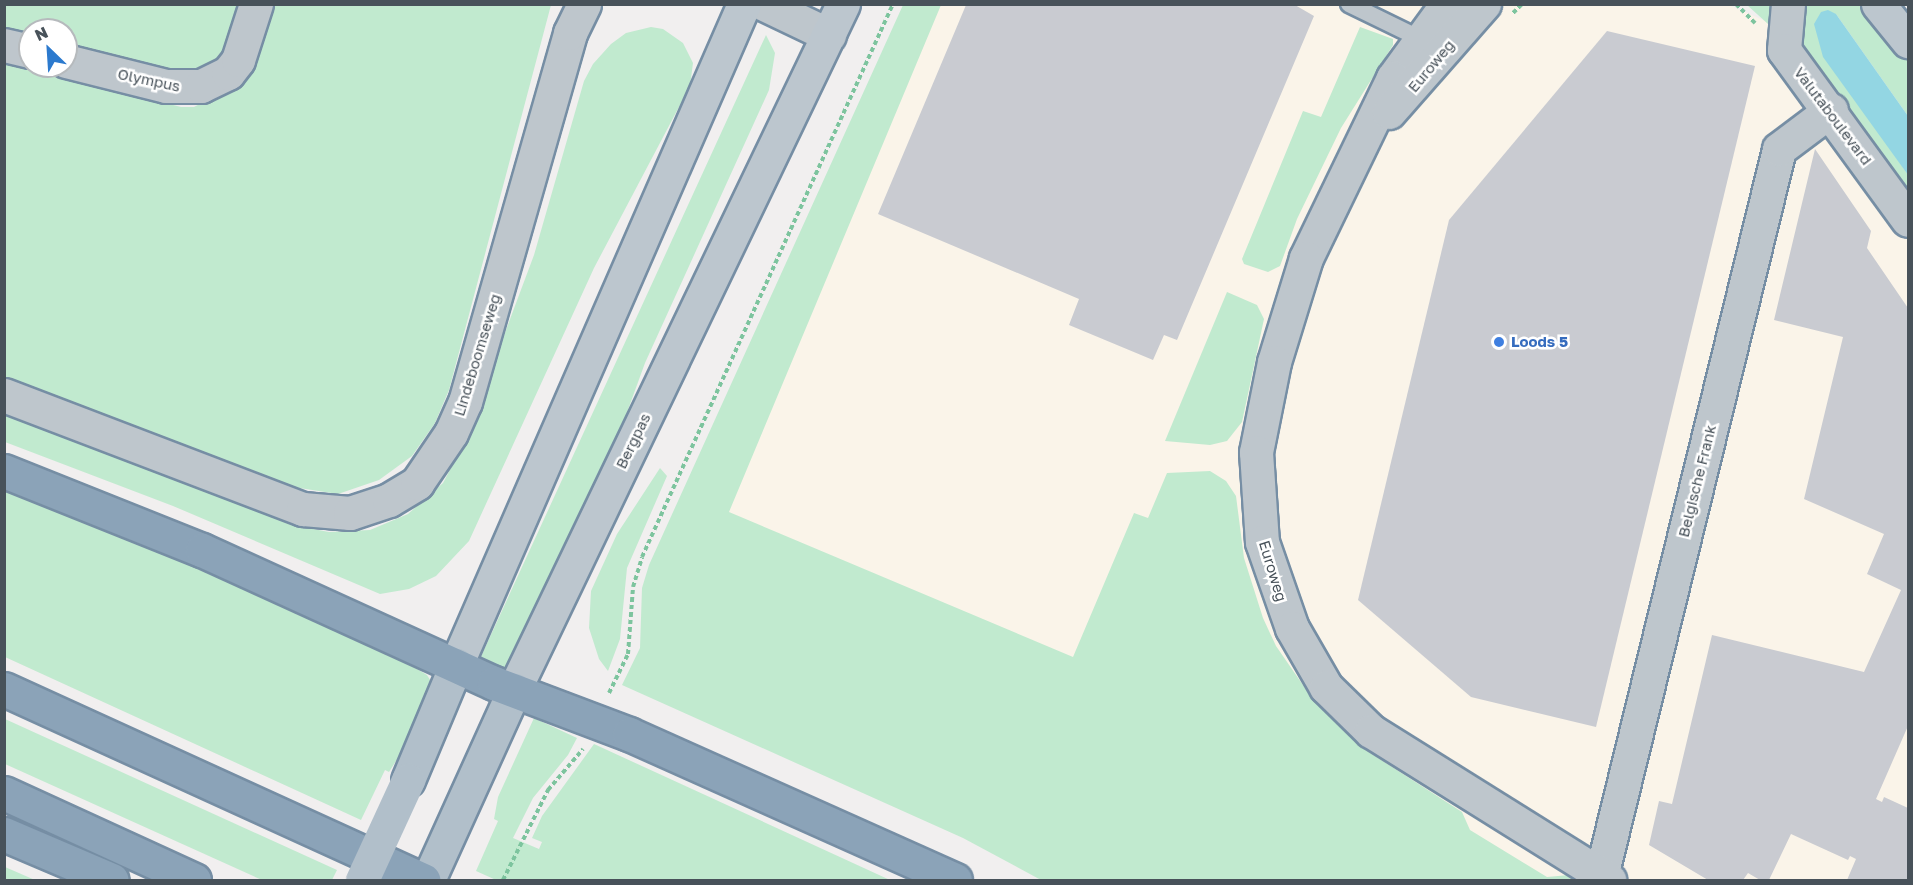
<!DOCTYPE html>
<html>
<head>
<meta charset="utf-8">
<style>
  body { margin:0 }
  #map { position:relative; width:1913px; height:885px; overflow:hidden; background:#f1efef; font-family:"Golos Text",sans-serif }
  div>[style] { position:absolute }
  .commercial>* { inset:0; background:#faf4e9 }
  .green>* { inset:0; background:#c1eacf }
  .water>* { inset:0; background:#93d6e3 }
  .building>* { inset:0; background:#c9cbd1 }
  .path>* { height:4px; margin-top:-2px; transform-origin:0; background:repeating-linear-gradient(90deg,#7dc49e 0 4.5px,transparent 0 7.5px) }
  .roads { filter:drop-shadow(2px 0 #768ea4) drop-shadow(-2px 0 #768ea4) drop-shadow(0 2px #768ea4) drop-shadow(0 -2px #768ea4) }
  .service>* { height:16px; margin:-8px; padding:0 8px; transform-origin:8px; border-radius:8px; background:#bec6cc }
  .minor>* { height:33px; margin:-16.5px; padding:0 16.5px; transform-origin:16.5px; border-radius:16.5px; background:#bec6cc }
  .tertiary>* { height:33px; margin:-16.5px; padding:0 16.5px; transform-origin:16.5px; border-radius:16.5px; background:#bec6cc }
  .secondary>* { height:33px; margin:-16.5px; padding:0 16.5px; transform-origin:16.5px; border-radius:16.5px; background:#bcc6ce }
  .primary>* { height:33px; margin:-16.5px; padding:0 16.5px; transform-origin:16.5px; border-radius:16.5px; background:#b1bfca }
  .motorway>* { height:33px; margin:-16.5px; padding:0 16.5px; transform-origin:16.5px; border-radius:16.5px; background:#8ba3b8 }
  .primary-bridge>* { height:33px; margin:-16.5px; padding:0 16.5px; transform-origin:16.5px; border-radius:16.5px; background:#b1bfca }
  .dots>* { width:16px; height:16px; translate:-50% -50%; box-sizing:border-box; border:3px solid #fff; border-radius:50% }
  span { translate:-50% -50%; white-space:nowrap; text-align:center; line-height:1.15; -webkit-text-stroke:5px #fff; paint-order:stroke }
  .street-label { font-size:15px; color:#48525a }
  .shop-label { font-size:15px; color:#366cbe; font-weight:700 }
  .left { translate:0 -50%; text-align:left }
  .frame { position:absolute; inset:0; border:6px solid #48525a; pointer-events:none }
  .north { position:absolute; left:18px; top:18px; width:60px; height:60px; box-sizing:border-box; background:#fff; border:2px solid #b6babd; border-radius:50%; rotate:335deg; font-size:16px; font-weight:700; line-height:24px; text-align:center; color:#48525a }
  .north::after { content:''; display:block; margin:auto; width:21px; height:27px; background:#2c7ace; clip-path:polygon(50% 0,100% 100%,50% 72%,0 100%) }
</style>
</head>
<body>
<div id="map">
  <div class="commercial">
    <div style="clip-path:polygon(933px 5px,1729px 5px,1772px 24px,1908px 209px,1908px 880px,1086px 880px,651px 685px)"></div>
  </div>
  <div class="green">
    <div style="clip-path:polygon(4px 5px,241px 5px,222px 56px,198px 70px,183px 73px,66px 44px,66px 30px,30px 30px,30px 35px,5px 28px)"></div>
    <div style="clip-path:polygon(271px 5px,551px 5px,449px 390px,435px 423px,412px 456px,379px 480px,338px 494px,280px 485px,101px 413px,5px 380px,4px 62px,181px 107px,194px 107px,243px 82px,254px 68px)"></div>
    <div style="clip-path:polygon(903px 5px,941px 5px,729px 512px,1073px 657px,1134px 513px,1148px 518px,1167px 473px,1210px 471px,1226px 481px,1236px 496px,1244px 558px,1263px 618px,1276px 646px,1314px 701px,1361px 747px,1462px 812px,1470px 830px,1547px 877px,1569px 875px,1578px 880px,1041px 880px,963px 838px,622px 685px,640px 648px,642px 588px,649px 565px)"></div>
    <div style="clip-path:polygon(1747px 5px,1775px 5px,1773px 20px,1768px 24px)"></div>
    <div style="clip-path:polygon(1796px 5px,1871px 5px,1908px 49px,1908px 116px,1836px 14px,1885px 141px,1908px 175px,1908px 209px,1805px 54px,1796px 22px)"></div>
    <div style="clip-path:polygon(651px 27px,663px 29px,683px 43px,693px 63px,690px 86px,594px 268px,469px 541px,436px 576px,409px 589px,380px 594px,173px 506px,5px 442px,5px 409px,308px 528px,329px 532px,370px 530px,408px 514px,443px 483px,463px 445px,534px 255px,584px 81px,593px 64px,611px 44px,626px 33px)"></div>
    <div style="clip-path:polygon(1360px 27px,1393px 39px,1393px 45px,1341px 128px,1297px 219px,1280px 266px,1268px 272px,1244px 264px,1242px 259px,1303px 111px,1321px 117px)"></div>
    <div style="clip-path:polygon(766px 35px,775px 53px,769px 90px,645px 363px,586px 525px,506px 671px,478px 663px)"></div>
    <div style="clip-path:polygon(1227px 292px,1257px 305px,1264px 319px,1242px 422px,1227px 441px,1210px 445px,1165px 441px)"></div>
    <div style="clip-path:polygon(660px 468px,667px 476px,627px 568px,620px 639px,608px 671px,599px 659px,589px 628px,591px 591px,617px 534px)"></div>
    <div style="clip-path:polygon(5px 490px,155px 546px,396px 656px,427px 675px,432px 683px,403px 750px,389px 772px,385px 770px,361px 820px,5px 657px)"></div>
    <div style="clip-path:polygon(534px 718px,577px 738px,568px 755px,533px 798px,513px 838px,539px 849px,542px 842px,532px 838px,542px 816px,594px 744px,890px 880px,496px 880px,476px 871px,498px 821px,494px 819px,498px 797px)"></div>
    <div style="clip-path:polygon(5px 719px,337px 870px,332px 880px,262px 880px,5px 764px)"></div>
    <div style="clip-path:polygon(5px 867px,35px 880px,5px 880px)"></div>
  </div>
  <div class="water">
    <div style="clip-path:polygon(1828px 10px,1836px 14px,1908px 116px,1908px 175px,1823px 57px,1814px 24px,1821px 12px)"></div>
  </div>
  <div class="building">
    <div style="clip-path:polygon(966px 5px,1295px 5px,1314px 16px,1177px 340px,1164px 335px,1153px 360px,1069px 325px,1079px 299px,878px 214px)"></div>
    <div style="clip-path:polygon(1607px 31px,1755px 66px,1596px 727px,1471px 697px,1358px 600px,1449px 220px)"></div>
    <div style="clip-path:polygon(1815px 149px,1871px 231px,1867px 248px,1908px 308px,1908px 726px,1876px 799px,1882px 802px,1884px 797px,1908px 808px,1908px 880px,1847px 880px,1856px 859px,1850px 856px,1848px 860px,1791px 834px,1769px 880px,1760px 880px,1748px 873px,1743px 880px,1708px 880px,1649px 845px,1659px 801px,1672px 804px,1712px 635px,1864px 672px,1901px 590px,1867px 574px,1884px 534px,1804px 499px,1843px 337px,1774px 320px)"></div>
  </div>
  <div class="path">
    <div style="left:1736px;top:4px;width:27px;rotate:45deg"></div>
    <div style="left:1513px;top:13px;width:13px;rotate:-45deg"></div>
    <div style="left:609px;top:693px;width:43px;rotate:-64deg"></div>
    <div style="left:628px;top:654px;width:67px;rotate:-85.7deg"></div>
    <div style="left:633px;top:587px;width:31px;rotate:-73deg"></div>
    <div style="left:642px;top:557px;width:607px;rotate:-65.59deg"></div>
    <div style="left:503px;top:880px;width:101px;rotate:-63.4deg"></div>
    <div style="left:548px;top:790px;width:54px;rotate:-49.5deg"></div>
  </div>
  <div class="roads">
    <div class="service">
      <div style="left:1349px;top:4px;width:87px;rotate:26deg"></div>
    </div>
    <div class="minor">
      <div style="left:764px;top:4px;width:72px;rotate:25.5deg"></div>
      <div style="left:1788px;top:4px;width:46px;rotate:95deg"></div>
      <div style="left:1784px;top:50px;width:210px;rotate:53.9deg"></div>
      <div style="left:4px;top:45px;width:27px;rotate:13deg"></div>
      <div style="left:66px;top:61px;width:103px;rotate:14deg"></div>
      <div style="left:166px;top:86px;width:35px"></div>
      <div style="left:201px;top:86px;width:30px;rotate:-26deg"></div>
      <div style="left:228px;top:73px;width:16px;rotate:-52deg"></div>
      <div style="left:238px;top:60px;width:59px;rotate:-72.2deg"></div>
      <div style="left:4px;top:395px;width:320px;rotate:20.9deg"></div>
      <div style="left:303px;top:509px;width:47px;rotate:4.9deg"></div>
      <div style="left:350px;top:513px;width:41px;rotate:-18.4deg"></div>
      <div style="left:389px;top:500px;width:33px;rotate:-31deg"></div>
      <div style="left:417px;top:483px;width:60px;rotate:-55.8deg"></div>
      <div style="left:451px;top:433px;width:34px;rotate:-66deg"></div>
      <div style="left:465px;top:402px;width:384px;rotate:-74.1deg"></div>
      <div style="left:570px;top:33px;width:32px;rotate:-64deg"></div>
      <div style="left:1601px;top:876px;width:748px;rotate:-76.24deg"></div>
      <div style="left:1779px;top:149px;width:65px;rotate:-36.9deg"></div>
    </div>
    <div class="tertiary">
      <div style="left:1447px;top:4px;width:92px;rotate:126.1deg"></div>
      <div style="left:1393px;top:78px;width:200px;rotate:115.8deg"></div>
      <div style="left:1306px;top:258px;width:109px;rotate:107.1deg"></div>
      <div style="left:1274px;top:362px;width:92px;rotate:101.3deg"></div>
      <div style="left:1256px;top:452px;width:90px;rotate:86.2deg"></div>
      <div style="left:1262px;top:542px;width:91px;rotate:70.8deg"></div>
      <div style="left:1292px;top:628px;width:68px;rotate:60deg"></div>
      <div style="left:1326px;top:687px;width:63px;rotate:44.4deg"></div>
      <div style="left:1371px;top:731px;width:281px;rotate:32deg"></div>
      <div style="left:1389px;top:112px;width:144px;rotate:-48.7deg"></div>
    </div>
    <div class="secondary">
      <div style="left:1878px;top:4px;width:48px;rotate:51deg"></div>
      <div style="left:456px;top:665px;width:721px;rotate:-66.46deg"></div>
      <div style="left:514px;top:690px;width:761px;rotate:-64.38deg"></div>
    </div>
    <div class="primary">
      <div style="left:408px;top:780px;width:125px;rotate:-67.3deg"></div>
      <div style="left:428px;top:880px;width:209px;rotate:-65.6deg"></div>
    </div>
    <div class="motorway">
      <div style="left:4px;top:471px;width:213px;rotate:21.8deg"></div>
      <div style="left:202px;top:550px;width:321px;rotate:24.5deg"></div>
      <div style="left:494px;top:683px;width:144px;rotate:20.7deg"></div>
      <div style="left:629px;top:734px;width:357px;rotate:24.1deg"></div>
      <div style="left:4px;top:689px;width:461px;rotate:24.5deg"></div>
      <div style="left:4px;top:793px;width:209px;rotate:24.6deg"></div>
      <div style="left:4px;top:834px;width:117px;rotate:23.1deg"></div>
    </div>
  </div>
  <div class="primary-bridge">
    <div style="left:362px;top:880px;width:110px;rotate:-65.3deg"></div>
  </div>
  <div class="dots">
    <div style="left:1499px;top:342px;background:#3f7fe0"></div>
  </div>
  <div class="street-label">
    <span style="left:1431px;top:66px;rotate:-50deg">Euroweg</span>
    <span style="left:149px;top:80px;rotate:12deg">Olympus</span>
    <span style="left:1833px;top:116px;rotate:53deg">Valutaboulevard</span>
    <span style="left:477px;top:355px;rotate:-73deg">Lindeboomseweg</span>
    <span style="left:633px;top:441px;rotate:-64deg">Bergpas</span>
    <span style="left:1697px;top:481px;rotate:-76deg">Belgische Frank</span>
    <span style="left:1273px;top:571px;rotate:73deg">Euroweg</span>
  </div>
  <div class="shop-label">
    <span class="left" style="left:1511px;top:342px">Loods 5</span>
  </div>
  <div class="frame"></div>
  <div class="north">N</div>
</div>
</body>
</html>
